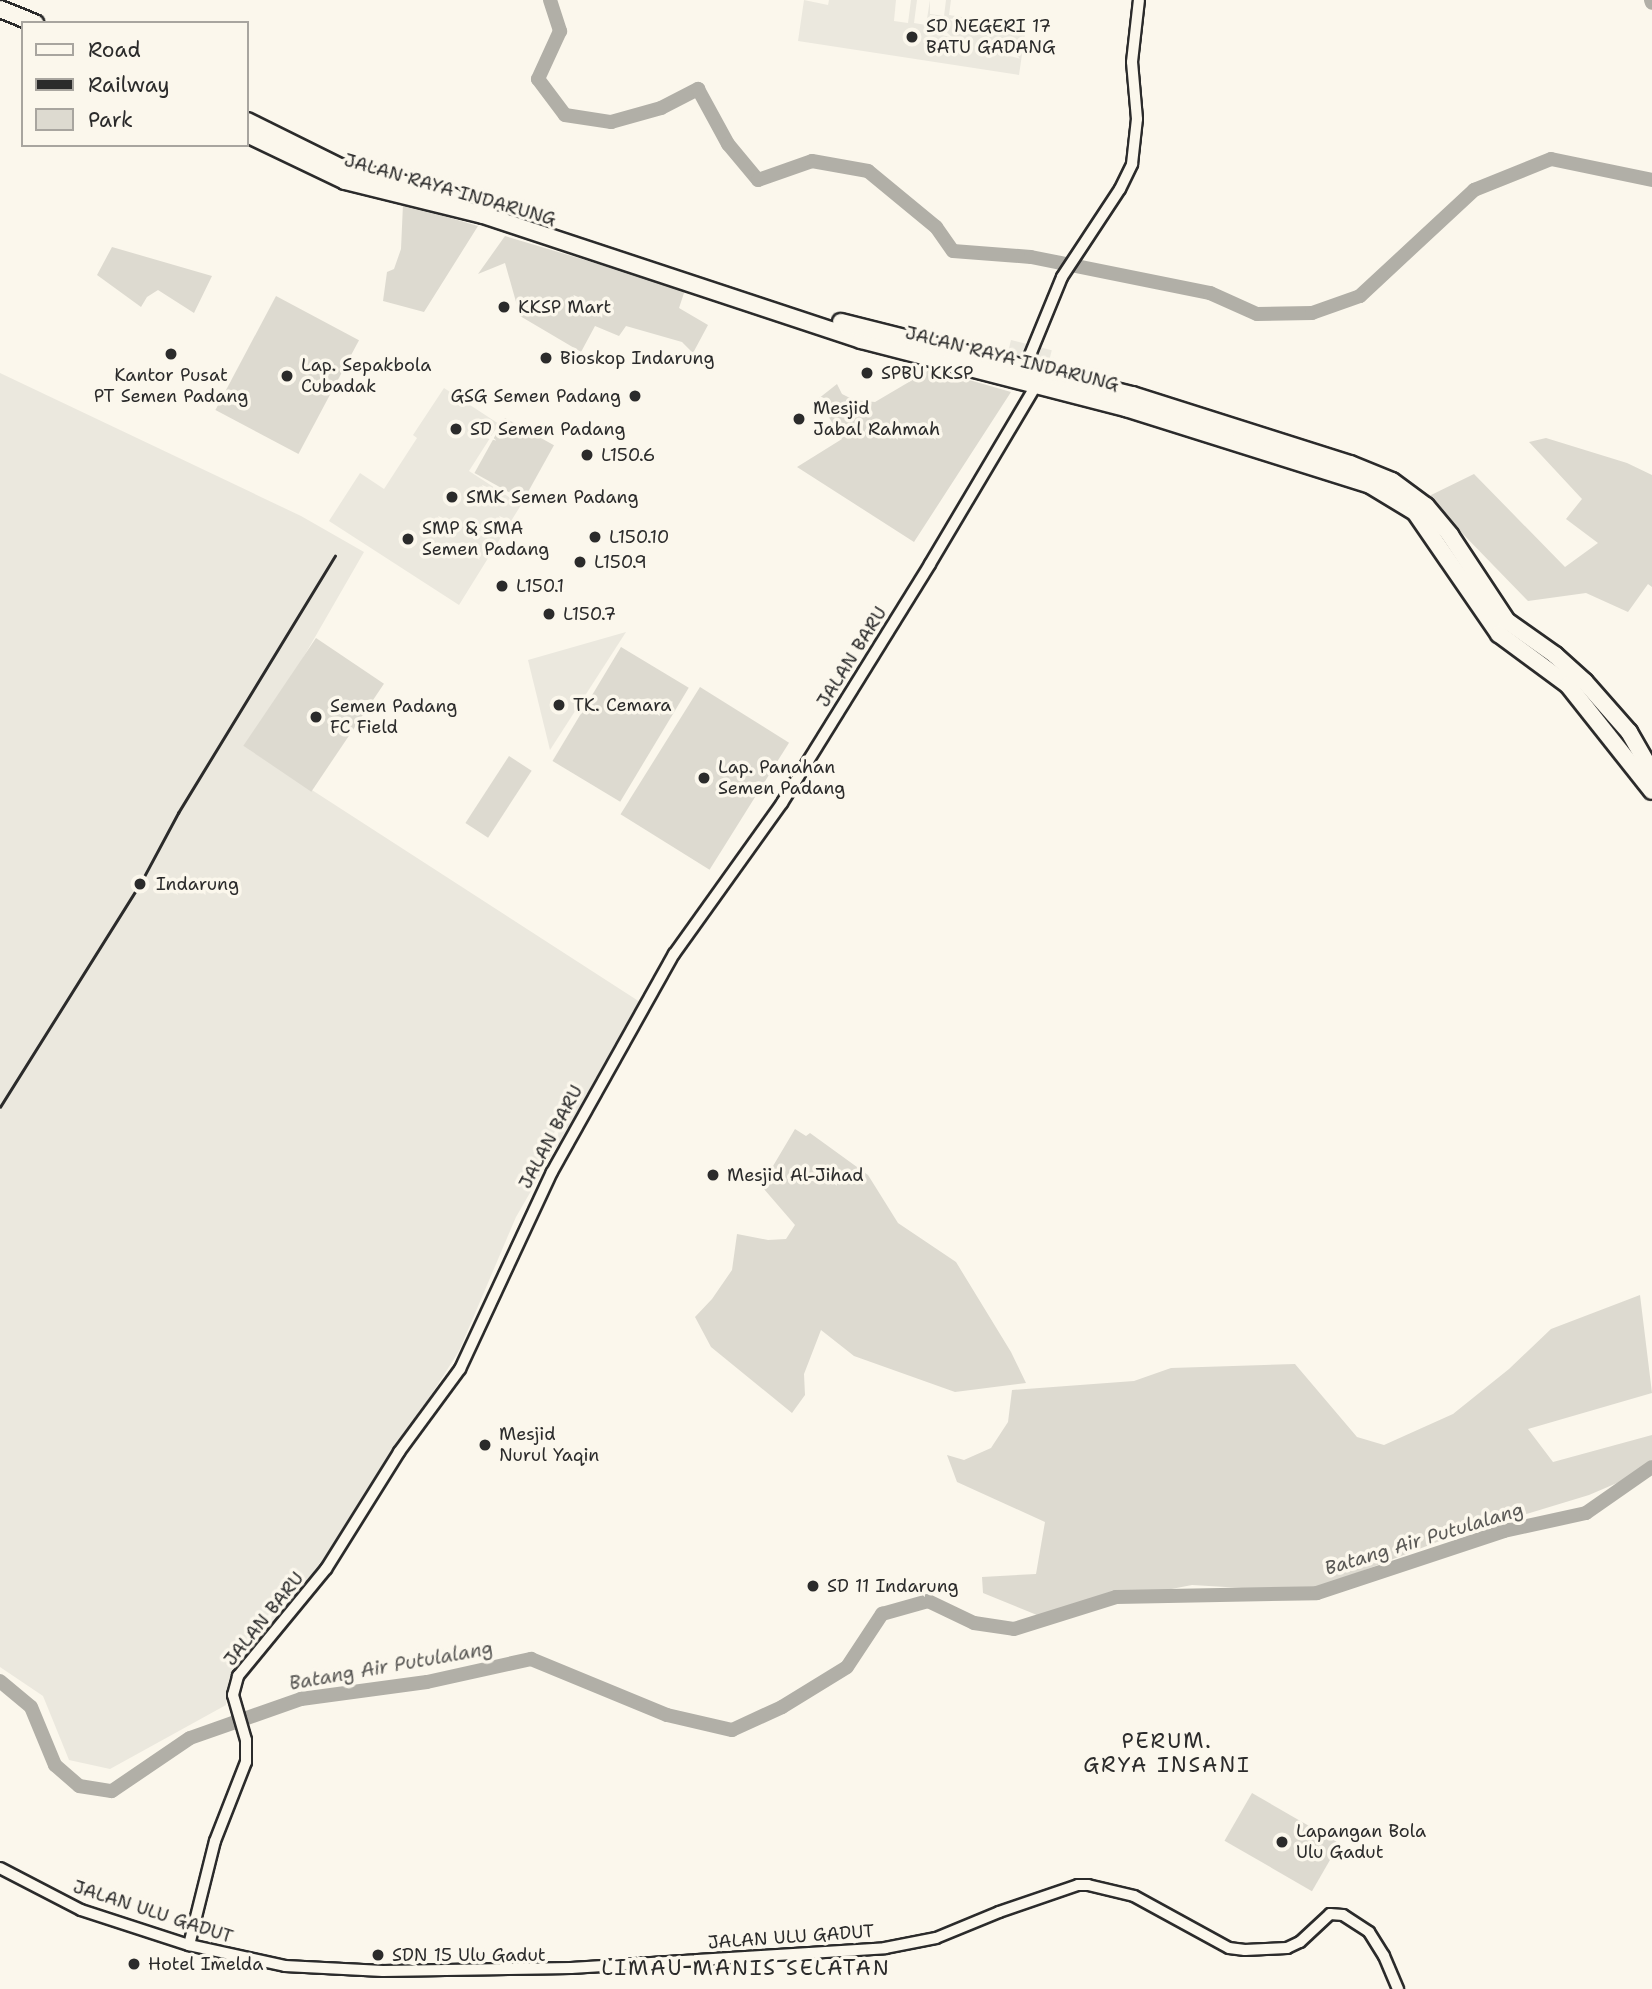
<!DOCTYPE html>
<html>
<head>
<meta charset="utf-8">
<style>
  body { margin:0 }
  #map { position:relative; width:1652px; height:1989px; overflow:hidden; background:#fbf7ec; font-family:"Shantell Sans",sans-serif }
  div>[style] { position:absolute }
  .built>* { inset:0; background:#ebe8de; transform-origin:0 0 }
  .green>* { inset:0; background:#dddad0; transform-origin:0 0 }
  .river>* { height:14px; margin:-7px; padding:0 7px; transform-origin:7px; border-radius:7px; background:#b1afa7 }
  .roads { filter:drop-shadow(2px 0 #2b2b2b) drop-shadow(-2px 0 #2b2b2b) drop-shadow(0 2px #2b2b2b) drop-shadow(0 -2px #2b2b2b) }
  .minor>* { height:10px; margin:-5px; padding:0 5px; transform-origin:5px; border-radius:5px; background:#fbf7ec }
  .highway>* { height:16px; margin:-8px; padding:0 8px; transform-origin:8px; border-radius:8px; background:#fbf7ec }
  .rail>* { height:2.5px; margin:-1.25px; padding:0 1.25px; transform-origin:1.25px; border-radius:1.25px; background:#2b2b2b }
  .dots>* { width:19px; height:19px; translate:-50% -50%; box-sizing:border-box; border:4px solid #fbf7ec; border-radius:50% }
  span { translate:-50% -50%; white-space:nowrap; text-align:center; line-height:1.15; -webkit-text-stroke:7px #fbf7ec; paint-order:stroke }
  .poi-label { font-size:18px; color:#2b2b2b }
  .left { translate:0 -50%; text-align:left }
  .right { translate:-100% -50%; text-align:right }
  .street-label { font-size:18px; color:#2b2b2b }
  .water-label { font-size:19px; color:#5a5956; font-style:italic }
  .quarter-label { font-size:21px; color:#2b2b2b; letter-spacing:2px }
  .legend { position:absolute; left:21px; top:21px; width:228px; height:126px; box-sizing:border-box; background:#fbf7ec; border:2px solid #a8a59f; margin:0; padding:9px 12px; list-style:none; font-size:21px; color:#2b2b2b }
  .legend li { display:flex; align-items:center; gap:14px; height:35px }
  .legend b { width:35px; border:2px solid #a8a59f }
</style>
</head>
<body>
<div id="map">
  <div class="built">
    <div style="clip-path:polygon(evenodd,804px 0,828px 5px,829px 0,896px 0,894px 21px,908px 23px,911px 0,917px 0,914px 23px,926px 25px,930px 0,930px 14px,944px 16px,946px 0,951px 0,949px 15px,1026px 27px,1019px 75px,798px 41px,804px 0,930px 15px,945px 17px,943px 32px,928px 30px,930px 15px)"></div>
    <div style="left:1011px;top:340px;width:42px;height:22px;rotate:14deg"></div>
    <div style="clip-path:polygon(0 373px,301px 516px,364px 552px,250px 750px,640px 1002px,516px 1217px,459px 1351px,306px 1592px,229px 1679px,226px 1705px,110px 1769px,69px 1760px,43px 1696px,0 1667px)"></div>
    <div style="clip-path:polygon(444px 388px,499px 424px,469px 471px,521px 505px,459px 605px,329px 521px,360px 473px,384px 489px,417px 438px,413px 435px)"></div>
    <div style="clip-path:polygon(626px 632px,550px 750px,528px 660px)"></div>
  </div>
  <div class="green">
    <div style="clip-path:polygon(403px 204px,478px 226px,424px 312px,383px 301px,387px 272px,394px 269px,401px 249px)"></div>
    <div style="clip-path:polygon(505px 236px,685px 290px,679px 308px,708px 325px,693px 353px,682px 342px,626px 326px,619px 336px,595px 326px,581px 352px,520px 316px,505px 263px,478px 274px)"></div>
    <div style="clip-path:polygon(112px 247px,212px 276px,194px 313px,158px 290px,147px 297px,141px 307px,97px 275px)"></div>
    <div style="left:276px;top:296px;width:94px;height:129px;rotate:28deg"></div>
    <div style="clip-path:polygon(931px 369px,1011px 392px,914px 542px,797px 467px,842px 439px,818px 399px,837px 384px,842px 394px,854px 400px,875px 402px)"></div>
    <div style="left:505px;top:418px;width:56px;height:63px;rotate:29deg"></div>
    <div style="clip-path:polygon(1546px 438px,1627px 463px,1652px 475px,1652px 587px,1648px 584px,1628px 612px,1586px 593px,1528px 601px,1427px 497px,1474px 474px,1565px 567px,1598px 543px,1566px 519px,1582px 499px,1529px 442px)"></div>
    <div style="left:316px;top:638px;width:82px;height:130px;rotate:34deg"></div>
    <div style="left:621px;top:647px;width:79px;height:133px;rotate:31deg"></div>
    <div style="left:700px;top:687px;width:105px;height:150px;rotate:32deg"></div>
    <div style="left:509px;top:756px;width:27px;height:80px;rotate:33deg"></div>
    <div style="clip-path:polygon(795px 1129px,806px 1136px,810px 1133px,868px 1175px,898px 1223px,956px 1262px,1011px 1352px,1026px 1383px,955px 1392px,854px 1356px,821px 1330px,804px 1374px,805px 1395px,792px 1413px,711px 1347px,695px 1317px,712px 1299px,732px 1270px,737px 1234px,768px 1240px,786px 1239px,795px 1225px,757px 1181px,773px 1166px)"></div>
    <div style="clip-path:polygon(1640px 1295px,1652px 1393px,1528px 1429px,1553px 1462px,1652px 1435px,1652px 1468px,1589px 1495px,1450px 1537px,1308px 1592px,1192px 1585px,1037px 1615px,983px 1593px,982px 1577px,1036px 1574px,1045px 1522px,957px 1482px,947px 1455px,964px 1460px,991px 1448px,1008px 1422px,1012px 1390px,1134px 1381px,1171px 1368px,1295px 1364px,1357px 1437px,1384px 1445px,1453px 1414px,1509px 1369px,1551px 1329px)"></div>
    <div style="left:1252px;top:1793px;width:101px;height:55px;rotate:30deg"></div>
  </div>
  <div class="river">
    <div style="left:550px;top:0;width:33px;rotate:72deg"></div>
    <div style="left:560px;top:31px;width:53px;rotate:114.6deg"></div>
    <div style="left:538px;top:79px;width:45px;rotate:53.1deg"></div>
    <div style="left:565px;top:115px;width:47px;rotate:8.7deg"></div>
    <div style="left:611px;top:122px;width:52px;rotate:-15.6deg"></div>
    <div style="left:661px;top:108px;width:42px;rotate:-27.2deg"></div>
    <div style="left:698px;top:89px;width:63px;rotate:61.4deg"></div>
    <div style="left:728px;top:144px;width:47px;rotate:50.2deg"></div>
    <div style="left:758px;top:180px;width:57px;rotate:-19.4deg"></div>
    <div style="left:812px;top:161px;width:57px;rotate:10.1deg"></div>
    <div style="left:868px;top:171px;width:88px;rotate:39.5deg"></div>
    <div style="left:936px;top:227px;width:29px;rotate:55deg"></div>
    <div style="left:953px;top:251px;width:78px;rotate:4.4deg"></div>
    <div style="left:1031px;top:257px;width:183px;rotate:11.4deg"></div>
    <div style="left:1210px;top:293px;width:51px;rotate:24.1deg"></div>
    <div style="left:1257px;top:314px;width:55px;rotate:-1deg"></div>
    <div style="left:1312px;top:313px;width:51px;rotate:-19.5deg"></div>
    <div style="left:1360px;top:296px;width:156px;rotate:-42.9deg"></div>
    <div style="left:1474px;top:190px;width:83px;rotate:-21.9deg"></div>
    <div style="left:1551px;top:159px;width:103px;rotate:11.7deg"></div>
    <div style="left:1651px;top:0;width:3px;rotate:72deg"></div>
    <div style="left:0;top:1681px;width:40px;rotate:40deg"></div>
    <div style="left:31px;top:1707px;width:63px;rotate:67.5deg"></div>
    <div style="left:55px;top:1765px;width:32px;rotate:41deg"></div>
    <div style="left:79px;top:1786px;width:33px;rotate:9deg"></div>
    <div style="left:112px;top:1791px;width:94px;rotate:-34.2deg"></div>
    <div style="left:190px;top:1738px;width:118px;rotate:-19.4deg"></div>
    <div style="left:301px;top:1699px;width:127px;rotate:-7.7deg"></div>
    <div style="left:427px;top:1682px;width:107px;rotate:-12.5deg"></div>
    <div style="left:531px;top:1659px;width:147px;rotate:22.4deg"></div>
    <div style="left:667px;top:1715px;width:67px;rotate:13deg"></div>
    <div style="left:732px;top:1730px;width:55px;rotate:-24.7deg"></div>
    <div style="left:782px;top:1707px;width:76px;rotate:-31.6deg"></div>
    <div style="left:847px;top:1667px;width:64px;rotate:-56.6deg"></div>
    <div style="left:882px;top:1614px;width:48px;rotate:-15.8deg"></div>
    <div style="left:928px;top:1601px;width:51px;rotate:25.6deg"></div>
    <div style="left:974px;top:1623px;width:40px;rotate:8.5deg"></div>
    <div style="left:1014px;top:1629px;width:107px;rotate:-17.4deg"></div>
    <div style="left:1116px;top:1597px;width:201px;rotate:-1.1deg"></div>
    <div style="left:1317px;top:1593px;width:197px;rotate:-18.3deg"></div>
    <div style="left:1504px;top:1531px;width:84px;rotate:-12.4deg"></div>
    <div style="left:1586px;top:1513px;width:80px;rotate:-34.9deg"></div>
  </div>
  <div class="roads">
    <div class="minor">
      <div style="left:1030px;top:355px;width:84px;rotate:-67.7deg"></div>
      <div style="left:1062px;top:277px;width:105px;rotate:-56.6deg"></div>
      <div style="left:1120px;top:189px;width:28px;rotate:-64deg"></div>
      <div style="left:1132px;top:164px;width:45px;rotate:-83.7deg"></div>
      <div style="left:1137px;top:119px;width:57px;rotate:-95deg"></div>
      <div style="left:1132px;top:62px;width:62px;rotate:-83.6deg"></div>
      <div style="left:0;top:1868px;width:91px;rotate:27.4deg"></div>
      <div style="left:81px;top:1910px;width:114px;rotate:18deg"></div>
      <div style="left:189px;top:1945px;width:98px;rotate:12.3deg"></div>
      <div style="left:285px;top:1966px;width:98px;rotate:2.9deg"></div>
      <div style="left:383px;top:1971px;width:188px;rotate:-0.9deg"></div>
      <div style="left:571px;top:1968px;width:315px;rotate:-3.6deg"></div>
      <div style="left:885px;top:1948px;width:52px;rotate:-11.1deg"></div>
      <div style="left:936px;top:1938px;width:68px;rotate:-22.4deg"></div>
      <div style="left:999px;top:1912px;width:83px;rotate:-18.9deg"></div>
      <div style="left:1078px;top:1885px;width:10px"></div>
      <div style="left:1088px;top:1885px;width:47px;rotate:13.4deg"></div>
      <div style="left:1134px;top:1896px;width:108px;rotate:28.7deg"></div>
      <div style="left:1229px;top:1948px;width:16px;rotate:7deg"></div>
      <div style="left:1245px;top:1950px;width:42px;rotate:-2.7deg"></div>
      <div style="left:1287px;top:1948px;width:14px;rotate:-25deg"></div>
      <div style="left:1300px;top:1942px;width:41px;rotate:-43deg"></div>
      <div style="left:1330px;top:1914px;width:13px;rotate:4deg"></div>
      <div style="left:1343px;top:1915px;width:31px;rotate:33deg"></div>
      <div style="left:1369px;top:1932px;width:28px;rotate:58deg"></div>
      <div style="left:1384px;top:1956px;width:36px;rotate:67deg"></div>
      <div style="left:189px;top:1945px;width:107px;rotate:-76deg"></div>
      <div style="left:215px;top:1841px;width:85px;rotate:-68.6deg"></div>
      <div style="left:246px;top:1762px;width:22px;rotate:-90deg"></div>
      <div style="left:246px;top:1740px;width:47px;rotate:-106.1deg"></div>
      <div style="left:233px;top:1695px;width:20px;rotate:-75deg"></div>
      <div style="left:238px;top:1676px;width:139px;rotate:-50.6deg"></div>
      <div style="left:326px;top:1569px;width:138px;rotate:-58deg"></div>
      <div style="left:399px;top:1452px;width:103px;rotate:-53.7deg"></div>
      <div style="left:460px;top:1369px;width:217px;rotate:-65deg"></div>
      <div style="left:552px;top:1172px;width:250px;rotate:-60.8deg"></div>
      <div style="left:674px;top:954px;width:186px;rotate:-54.4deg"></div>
      <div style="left:782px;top:803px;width:281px;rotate:-58.2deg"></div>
      <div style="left:930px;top:564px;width:212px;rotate:-59.3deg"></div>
    </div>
    <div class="highway">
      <div style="left:0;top:9px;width:38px;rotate:22deg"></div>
      <div style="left:247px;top:121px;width:104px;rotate:26.3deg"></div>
      <div style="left:340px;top:167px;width:118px;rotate:14.7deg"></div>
      <div style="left:247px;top:134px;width:109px;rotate:25.6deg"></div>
      <div style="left:345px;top:181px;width:142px;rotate:13.8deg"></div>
      <div style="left:483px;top:215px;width:398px;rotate:18.3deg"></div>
      <div style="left:861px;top:340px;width:274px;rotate:14.4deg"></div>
      <div style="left:1126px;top:408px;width:256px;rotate:17.5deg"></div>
      <div style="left:1370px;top:485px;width:52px;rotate:31deg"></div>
      <div style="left:1415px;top:512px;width:148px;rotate:55.5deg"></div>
      <div style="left:1499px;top:634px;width:86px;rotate:36.5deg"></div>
      <div style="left:1568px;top:685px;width:135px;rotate:51.6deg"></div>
      <div style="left:841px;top:322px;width:300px;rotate:14.1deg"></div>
      <div style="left:1132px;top:395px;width:229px;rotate:17.6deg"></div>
      <div style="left:1350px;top:464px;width:45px;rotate:22deg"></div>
      <div style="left:1392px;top:481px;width:42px;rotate:36.3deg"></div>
      <div style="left:1426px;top:506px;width:38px;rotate:50deg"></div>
      <div style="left:1450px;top:535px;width:103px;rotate:56.5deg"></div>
      <div style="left:1507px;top:621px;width:59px;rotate:35.3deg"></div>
      <div style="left:1555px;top:655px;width:40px;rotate:42deg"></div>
      <div style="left:1585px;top:682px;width:67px;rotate:48.7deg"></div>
      <div style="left:1629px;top:732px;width:46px;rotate:60.1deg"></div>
    </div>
  </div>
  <div class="rail">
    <div style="left:0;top:1107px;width:263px;rotate:-57.9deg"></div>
    <div style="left:140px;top:884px;width:81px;rotate:-61.8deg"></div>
    <div style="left:178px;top:813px;width:301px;rotate:-58.6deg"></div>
  </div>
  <div class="dots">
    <div style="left:912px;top:37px;background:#2b2b2b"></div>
    <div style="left:504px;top:307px;background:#2b2b2b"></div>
    <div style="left:171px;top:354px;background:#2b2b2b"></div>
    <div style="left:546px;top:358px;background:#2b2b2b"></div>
    <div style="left:867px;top:373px;background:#2b2b2b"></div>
    <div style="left:287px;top:376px;background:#2b2b2b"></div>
    <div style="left:635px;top:396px;background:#2b2b2b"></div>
    <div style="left:799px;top:419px;background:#2b2b2b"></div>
    <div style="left:456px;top:429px;background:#2b2b2b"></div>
    <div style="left:587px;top:455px;background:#2b2b2b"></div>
    <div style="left:452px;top:497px;background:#2b2b2b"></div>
    <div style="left:595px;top:537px;background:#2b2b2b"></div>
    <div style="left:408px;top:539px;background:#2b2b2b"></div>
    <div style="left:580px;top:562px;background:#2b2b2b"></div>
    <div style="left:502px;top:586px;background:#2b2b2b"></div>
    <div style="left:549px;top:614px;background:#2b2b2b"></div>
    <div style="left:559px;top:705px;background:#2b2b2b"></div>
    <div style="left:316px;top:717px;background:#2b2b2b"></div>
    <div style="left:704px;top:778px;background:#2b2b2b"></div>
    <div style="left:140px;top:884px;background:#2b2b2b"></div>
    <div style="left:713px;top:1175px;background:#2b2b2b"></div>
    <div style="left:485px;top:1445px;background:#2b2b2b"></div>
    <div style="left:813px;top:1586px;background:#2b2b2b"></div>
    <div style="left:1282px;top:1842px;background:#2b2b2b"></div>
    <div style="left:378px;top:1955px;background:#2b2b2b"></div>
    <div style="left:134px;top:1964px;background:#2b2b2b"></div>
  </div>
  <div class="poi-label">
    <span class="left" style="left:926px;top:37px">SD NEGERI 17<br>BATU GADANG</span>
    <span class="left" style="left:518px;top:307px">KKSP Mart</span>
    <span class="left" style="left:560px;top:358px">Bioskop Indarung</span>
    <span class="left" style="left:301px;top:376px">Lap. Sepakbola<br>Cubadak</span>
    <span class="left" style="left:881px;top:373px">SPBU KKSP</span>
    <span style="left:171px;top:386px">Kantor Pusat<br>PT Semen Padang</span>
    <span class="right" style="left:621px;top:396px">GSG Semen Padang</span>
    <span class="left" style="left:813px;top:419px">Mesjid<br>Jabal Rahmah</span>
    <span class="left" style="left:470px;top:429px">SD Semen Padang</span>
    <span class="left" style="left:601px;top:455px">L150.6</span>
    <span class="left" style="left:466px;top:497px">SMK Semen Padang</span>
    <span class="left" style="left:422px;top:539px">SMP &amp; SMA<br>Semen Padang</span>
    <span class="left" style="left:609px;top:537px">L150.10</span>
    <span class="left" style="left:594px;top:562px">L150.9</span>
    <span class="left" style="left:516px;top:586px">L150.1</span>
    <span class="left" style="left:563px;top:614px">L150.7</span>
    <span class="left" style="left:573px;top:705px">TK. Cemara</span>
    <span class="left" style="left:330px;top:717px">Semen Padang<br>FC Field</span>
    <span class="left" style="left:718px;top:778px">Lap. Panahan<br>Semen Padang</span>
    <span class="left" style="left:156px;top:884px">Indarung</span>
    <span class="left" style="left:727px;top:1175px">Mesjid Al-Jihad</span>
    <span class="left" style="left:499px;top:1445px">Mesjid<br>Nurul Yaqin</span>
    <span class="left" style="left:827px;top:1586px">SD 11 Indarung</span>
    <span class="left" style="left:1296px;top:1842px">Lapangan Bola<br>Ulu Gadut</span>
    <span class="left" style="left:392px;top:1955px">SDN 15 Ulu Gadut</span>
    <span class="left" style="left:148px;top:1964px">Hotel Imelda</span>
  </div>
  <div class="street-label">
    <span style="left:450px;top:190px;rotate:16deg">JALAN RAYA INDARUNG</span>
    <span style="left:1012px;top:359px;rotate:14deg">JALAN RAYA INDARUNG</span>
    <span style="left:852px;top:657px;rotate:-58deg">JALAN BARU</span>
    <span style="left:551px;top:1137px;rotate:-62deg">JALAN BARU</span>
    <span style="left:264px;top:1619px;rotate:-51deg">JALAN BARU</span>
    <span style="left:153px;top:1912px;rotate:18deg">JALAN ULU GADUT</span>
    <span style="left:791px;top:1937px;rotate:-4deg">JALAN ULU GADUT</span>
  </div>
  <div class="water-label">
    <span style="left:1424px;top:1539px;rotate:-17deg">Batang Air Putulalang</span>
    <span style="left:391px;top:1666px;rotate:-10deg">Batang Air Putulalang</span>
  </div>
  <div class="quarter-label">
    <span style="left:1167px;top:1753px">PERUM.<br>GRYA INSANI</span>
    <span style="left:746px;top:1968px">LIMAU MANIS SELATAN</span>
  </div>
  <ul class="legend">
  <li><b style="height:9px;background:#fbf7ec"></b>Road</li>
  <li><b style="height:9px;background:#2b2b2b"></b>Railway</li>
  <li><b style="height:19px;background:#dddad0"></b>Park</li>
  </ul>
</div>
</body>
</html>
